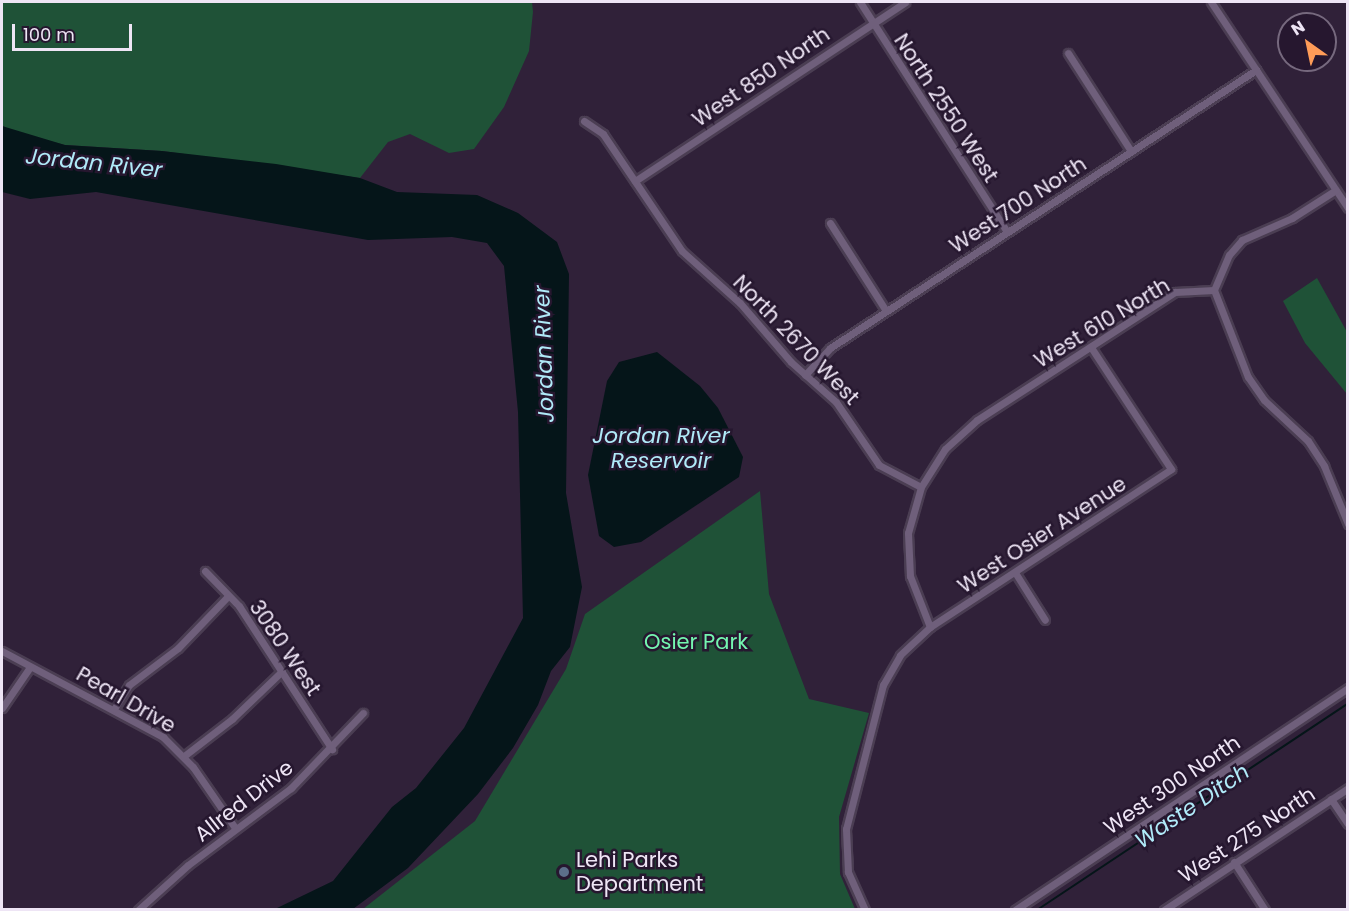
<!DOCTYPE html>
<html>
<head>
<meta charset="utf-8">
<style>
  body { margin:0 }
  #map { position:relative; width:1349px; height:911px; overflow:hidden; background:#302139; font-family:Poppins,sans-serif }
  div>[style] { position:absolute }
  .green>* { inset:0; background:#1f5237 }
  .water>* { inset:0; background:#051519 }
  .stream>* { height:2px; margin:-1px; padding:0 1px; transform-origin:1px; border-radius:1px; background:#051519 }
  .roads { filter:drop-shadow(2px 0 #4b3e53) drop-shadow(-2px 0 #4b3e53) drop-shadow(0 2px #4b3e53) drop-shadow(0 -2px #4b3e53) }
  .street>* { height:7px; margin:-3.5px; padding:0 3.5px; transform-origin:3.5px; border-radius:3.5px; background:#6f5f7b }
  .dots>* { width:16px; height:16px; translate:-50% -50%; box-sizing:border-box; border:3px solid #26172f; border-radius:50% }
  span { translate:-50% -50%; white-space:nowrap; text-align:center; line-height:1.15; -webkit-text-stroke:5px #26172f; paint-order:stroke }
  .street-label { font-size:21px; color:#eee5f5 }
  .park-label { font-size:21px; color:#74f6b0 }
  .poi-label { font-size:21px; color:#eee5f5 }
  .left { translate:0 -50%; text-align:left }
  .water-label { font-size:22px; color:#b0eaf8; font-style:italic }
  .frame { position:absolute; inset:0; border:3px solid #eee5f5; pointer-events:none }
  .north { position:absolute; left:1277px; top:12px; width:60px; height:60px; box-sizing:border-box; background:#26172f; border:2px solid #76697e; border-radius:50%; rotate:327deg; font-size:16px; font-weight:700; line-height:24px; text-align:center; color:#eee5f5 }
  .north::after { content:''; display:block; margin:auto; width:21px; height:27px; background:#fe9c58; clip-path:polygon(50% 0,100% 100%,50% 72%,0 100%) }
  .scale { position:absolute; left:12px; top:24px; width:120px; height:27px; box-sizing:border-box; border:3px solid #eee5f5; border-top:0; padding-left:8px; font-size:18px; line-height:21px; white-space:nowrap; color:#eee5f5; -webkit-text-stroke:4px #26172f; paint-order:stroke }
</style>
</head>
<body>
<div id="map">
  <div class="green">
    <div style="clip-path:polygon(2px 2px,532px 2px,533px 12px,529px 51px,504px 107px,474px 149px,449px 153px,410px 134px,388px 142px,360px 178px,162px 151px,65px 145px,10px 131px,2px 125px)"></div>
    <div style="clip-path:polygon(1317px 278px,1347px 332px,1347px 394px,1305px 343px,1283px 301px)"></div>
    <div style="clip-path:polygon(760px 491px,769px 594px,809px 699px,869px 713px,839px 817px,840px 874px,855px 909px,363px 909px,475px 821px,566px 669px,585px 614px)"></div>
  </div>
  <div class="water">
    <div style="clip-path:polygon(2px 126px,65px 145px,162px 151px,276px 164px,360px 178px,397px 192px,477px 195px,518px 213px,557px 242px,569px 274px,566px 493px,582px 587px,570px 647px,551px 671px,538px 705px,513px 748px,478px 794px,408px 868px,353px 909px,275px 909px,333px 881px,392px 807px,416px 788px,464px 728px,523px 618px,518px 412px,504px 266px,487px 243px,452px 237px,368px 240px,96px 192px,30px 199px,2px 192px)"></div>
    <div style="clip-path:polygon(657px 352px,700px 386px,718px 408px,743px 457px,739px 477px,641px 542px,614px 547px,599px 536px,588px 475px,607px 381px,619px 362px)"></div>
  </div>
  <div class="stream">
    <div style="left:1037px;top:910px;width:374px;rotate:-33.6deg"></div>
  </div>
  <div class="roads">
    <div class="street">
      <div style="left:860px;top:2px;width:273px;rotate:57.4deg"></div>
      <div style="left:1211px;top:2px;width:247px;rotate:56.4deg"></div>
      <div style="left:1068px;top:53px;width:117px;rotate:57.3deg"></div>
      <div style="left:584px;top:121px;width:23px;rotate:34deg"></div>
      <div style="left:603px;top:134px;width:141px;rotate:56deg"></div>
      <div style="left:682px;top:251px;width:78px;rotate:41.9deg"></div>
      <div style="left:740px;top:303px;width:78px;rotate:49.2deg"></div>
      <div style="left:791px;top:362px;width:60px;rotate:41.6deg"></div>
      <div style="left:836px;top:402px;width:76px;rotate:55.7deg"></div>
      <div style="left:879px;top:465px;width:47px;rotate:27.6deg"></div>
      <div style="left:635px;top:181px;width:324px;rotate:-33.5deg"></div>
      <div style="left:830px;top:223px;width:104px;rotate:57.5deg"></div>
      <div style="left:1214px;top:290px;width:93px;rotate:68.7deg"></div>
      <div style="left:1248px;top:377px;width:28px;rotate:55deg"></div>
      <div style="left:1264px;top:400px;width:60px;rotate:43deg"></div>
      <div style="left:1308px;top:441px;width:30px;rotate:57deg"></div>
      <div style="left:1324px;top:466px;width:63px;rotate:67.5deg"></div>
      <div style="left:1214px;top:290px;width:38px;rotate:-67deg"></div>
      <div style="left:1229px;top:255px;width:20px;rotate:-49deg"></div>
      <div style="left:1242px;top:240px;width:55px;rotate:-23.7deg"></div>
      <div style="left:1292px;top:218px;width:52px;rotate:-32.5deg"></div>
      <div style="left:805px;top:375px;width:37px;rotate:-47deg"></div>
      <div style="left:830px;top:348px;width:509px;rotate:-33.13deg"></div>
      <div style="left:205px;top:571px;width:49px;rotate:45.8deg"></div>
      <div style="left:239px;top:606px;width:171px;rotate:57deg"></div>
      <div style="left:1016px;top:574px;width:54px;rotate:57.8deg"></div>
      <div style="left:930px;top:627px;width:55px;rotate:-111.4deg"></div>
      <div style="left:910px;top:576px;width:43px;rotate:-92.7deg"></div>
      <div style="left:908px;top:533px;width:48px;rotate:-74.2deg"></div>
      <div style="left:921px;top:487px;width:45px;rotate:-57.7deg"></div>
      <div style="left:945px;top:449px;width:43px;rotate:-42.2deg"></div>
      <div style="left:977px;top:420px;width:236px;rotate:-32.9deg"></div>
      <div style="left:1175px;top:292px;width:39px;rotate:-3deg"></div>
      <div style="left:2px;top:651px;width:183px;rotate:28.1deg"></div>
      <div style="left:163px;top:737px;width:42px;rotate:45deg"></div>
      <div style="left:193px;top:767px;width:75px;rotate:55.3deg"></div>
      <div style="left:2px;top:708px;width:50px;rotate:-55.7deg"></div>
      <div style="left:114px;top:709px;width:28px;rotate:-58deg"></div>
      <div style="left:129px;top:685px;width:61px;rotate:-37.1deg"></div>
      <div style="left:178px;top:648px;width:71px;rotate:-46.1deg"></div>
      <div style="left:184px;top:756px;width:61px;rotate:-37.6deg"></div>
      <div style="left:232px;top:719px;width:69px;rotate:-43.8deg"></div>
      <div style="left:1331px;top:799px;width:30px;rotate:56deg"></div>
      <div style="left:1234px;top:862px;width:57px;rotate:57.1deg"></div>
      <div style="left:138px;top:910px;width:67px;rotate:-42deg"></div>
      <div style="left:188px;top:865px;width:129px;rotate:-36.8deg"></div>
      <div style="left:291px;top:788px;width:104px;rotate:-46.2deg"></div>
      <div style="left:865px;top:910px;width:42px;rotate:-114.1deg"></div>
      <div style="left:848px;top:872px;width:43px;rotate:-92.7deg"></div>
      <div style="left:846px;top:829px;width:149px;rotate:-75.6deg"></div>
      <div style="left:883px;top:685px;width:34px;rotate:-60deg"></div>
      <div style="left:900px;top:655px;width:41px;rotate:-43deg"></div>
      <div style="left:930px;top:627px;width:288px;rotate:-33.2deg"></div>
      <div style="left:1171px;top:469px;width:146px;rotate:-123.3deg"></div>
      <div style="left:1015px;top:910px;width:400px;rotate:-33.7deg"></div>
      <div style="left:1164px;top:910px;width:221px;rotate:-33.5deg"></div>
    </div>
  </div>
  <div class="dots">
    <div style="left:564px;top:872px;background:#5c6f8a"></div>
  </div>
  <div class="street-label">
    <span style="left:761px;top:77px;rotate:-34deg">West 850 North</span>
    <span style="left:946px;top:108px;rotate:57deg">North 2550 West</span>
    <span style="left:1018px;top:205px;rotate:-33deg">West 700 North</span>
    <span style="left:1102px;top:323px;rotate:-31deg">West 610 North</span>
    <span style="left:796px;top:340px;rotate:46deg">North 2670 West</span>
    <span style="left:1042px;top:535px;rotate:-33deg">West Osier Avenue</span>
    <span style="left:285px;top:648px;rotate:56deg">3080 West</span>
    <span style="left:126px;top:700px;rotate:30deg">Pearl Drive</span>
    <span style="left:1172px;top:785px;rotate:-34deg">West 300 North</span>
    <span style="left:244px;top:801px;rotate:-38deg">Allred Drive</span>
    <span style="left:1247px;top:835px;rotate:-33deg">West 275 North</span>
  </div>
  <div class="park-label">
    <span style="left:696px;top:642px">Osier Park</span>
  </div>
  <div class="poi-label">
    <span class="left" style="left:576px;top:872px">Lehi Parks<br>Department</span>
  </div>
  <div class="water-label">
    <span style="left:94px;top:163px;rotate:6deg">Jordan River</span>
    <span style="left:544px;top:354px;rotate:-92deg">Jordan River</span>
    <span style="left:661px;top:448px">Jordan River<br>Reservoir</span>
    <span style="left:1192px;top:806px;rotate:-34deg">Waste Ditch</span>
  </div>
  <div class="frame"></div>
  <div class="north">N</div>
  <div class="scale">100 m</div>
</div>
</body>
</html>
